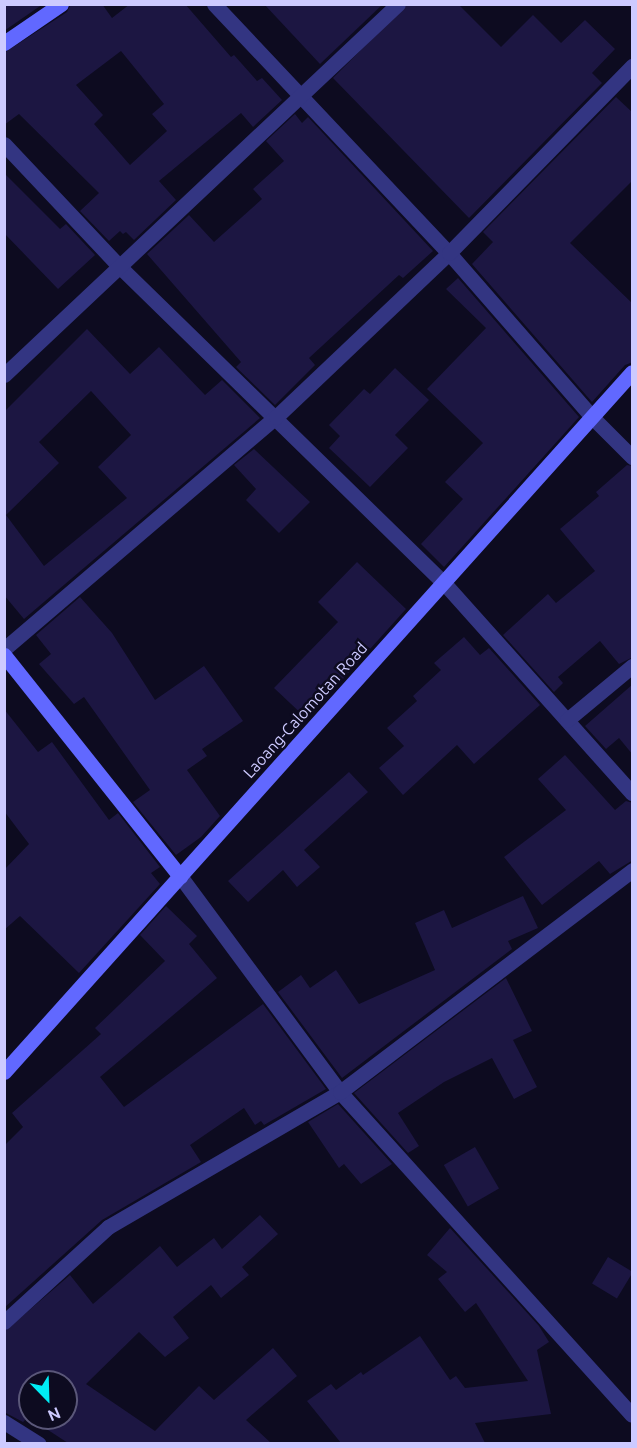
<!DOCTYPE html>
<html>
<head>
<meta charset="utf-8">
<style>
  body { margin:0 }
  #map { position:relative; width:637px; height:1448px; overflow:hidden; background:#0d0b20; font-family:Ubuntu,sans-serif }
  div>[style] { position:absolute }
  .building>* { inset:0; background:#1c1642; transform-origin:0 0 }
  .street>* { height:15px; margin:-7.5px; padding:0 7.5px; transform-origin:7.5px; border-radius:7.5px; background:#333582 }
  .secondary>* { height:15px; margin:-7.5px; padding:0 7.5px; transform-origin:7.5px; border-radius:7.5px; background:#6168ff }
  span { translate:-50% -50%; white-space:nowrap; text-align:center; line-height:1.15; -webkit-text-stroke:5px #0d0b20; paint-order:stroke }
  .street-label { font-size:16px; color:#cdcaff }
  .frame { position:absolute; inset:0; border:6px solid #cdcaff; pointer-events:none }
  .north { position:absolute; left:18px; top:1370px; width:60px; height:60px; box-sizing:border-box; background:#0d0b20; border:2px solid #5a5779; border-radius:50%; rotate:157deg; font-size:16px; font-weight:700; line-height:24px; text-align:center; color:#cdcaff }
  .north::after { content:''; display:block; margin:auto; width:21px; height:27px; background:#00edf5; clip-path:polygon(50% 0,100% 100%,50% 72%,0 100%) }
</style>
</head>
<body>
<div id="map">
  <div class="building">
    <div style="clip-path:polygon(4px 4px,43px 4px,4px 31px)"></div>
    <div style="clip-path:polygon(evenodd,71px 4px,102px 4px,112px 18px,130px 4px,185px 4px,231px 57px,234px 55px,257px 81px,262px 78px,282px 100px,253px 127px,241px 113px,159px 181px,176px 200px,134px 240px,126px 232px,123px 234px,120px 231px,109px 241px,80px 211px,99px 193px,19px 114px,4px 125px,4px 53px,67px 12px,71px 4px,121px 51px,164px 104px,152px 114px,167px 131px,130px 165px,94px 124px,103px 115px,76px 85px,121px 51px)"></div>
    <div style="clip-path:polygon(264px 4px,383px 4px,320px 64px)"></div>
    <div style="clip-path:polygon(407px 4px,458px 4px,501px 47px,533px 15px,561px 43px,585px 20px,615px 49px,592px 73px,602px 83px,469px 218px,333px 78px)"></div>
    <div style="clip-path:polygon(616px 97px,633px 113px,633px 180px,570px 243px,633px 304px,633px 362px,625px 365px,592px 402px,472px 264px,493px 242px,483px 232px)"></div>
    <div style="clip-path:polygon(295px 114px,302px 123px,308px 117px,433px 251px,403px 278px,399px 275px,309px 358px,315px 365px,275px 405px,236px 367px,241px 362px,147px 254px,189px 215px,214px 242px,262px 199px,253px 189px,284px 161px,266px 141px)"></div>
    <div style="clip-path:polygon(4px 173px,60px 229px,66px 224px,95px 255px,58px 289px,4px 233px)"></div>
    <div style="clip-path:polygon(458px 278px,579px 417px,444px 567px,421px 544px,463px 499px,445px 482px,483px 443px,427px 389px,486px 328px,446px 289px)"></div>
    <div style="clip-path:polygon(evenodd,87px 329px,130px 374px,159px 347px,205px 395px,222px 380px,260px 418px,24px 619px,4px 595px,4px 412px,87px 329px,91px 391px,131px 435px,98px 467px,127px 498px,44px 566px,6px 515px,59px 463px,39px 442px,91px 391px)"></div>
    <div style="clip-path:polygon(395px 368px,429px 400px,395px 435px,408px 448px,370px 487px,329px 448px,340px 436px,329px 425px,364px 389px,370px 394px)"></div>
    <div style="clip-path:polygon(254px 449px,310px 502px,279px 533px,246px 500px,256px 489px,234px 465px)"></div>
    <div style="clip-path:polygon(627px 465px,633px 466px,633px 657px,619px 664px,600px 641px,558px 677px,563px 683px,554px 692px,503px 635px,548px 594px,556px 603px,595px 571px,560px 529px,599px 496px,596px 492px)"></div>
    <div style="clip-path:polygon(357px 562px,406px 609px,307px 719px,274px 688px,338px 622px,318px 602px)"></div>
    <div style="clip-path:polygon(80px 597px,112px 633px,155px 700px,204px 666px,243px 721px,202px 749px,207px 756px,187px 770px,220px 816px,201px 837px,176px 855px,133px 802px,150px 790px,84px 697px,74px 704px,39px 664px,51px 654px,36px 635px)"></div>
    <div style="clip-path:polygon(464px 637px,480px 655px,489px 648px,540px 705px,474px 764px,457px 745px,403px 795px,379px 768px,404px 746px,387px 728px,417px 701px,413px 696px,441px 670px,434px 663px)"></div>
    <div style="clip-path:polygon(633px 684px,633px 755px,619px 738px,606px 749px,585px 726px)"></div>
    <div style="clip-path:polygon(4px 709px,38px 752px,52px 742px,109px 820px,118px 813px,160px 867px,151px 873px,160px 884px,79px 973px,20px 916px,4px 930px,4px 870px,29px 844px,4px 811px)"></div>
    <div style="clip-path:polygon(565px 755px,615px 810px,626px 801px,633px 803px,633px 860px,610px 874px,599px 861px,542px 905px,504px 857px,566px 810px,538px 779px)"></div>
    <div style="clip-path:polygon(349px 772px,368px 792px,304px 850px,320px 867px,297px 887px,283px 870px,248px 902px,228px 881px)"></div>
    <div style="clip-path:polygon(523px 896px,538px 928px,508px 941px,512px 949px,342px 1078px,278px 992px,301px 975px,310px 988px,336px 970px,359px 1004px,435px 970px,415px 923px,444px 910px,452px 928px)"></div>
    <div style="clip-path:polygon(166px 906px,197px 936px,189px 944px,217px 978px,100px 1077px,124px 1107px,263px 1004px,326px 1089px,264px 1125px,261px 1121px,255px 1125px,244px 1108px,190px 1145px,201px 1162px,102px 1220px,4px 1308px,4px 1146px,23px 1127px,12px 1113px,101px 1034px,95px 1028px,165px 961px,140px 935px)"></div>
    <div style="clip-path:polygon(506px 978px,532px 1031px,513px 1040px,537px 1087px,514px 1099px,492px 1058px,444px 1082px,398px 1113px,419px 1146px,408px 1153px,354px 1093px)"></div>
    <div style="clip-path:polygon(338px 1104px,392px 1164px,361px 1184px,344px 1164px,339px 1168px,308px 1122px)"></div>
    <div style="left:475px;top:1147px;width:48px;height:36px;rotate:60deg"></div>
    <div style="clip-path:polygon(evenodd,260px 1215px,278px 1234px,242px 1267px,249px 1275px,221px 1298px,211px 1285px,173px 1317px,189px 1338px,165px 1357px,139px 1332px,86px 1384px,155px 1431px,199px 1386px,214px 1400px,273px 1348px,297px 1376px,246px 1420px,271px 1443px,68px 1443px,28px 1417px,23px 1422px,4px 1412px,4px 1332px,70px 1275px,93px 1304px,160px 1246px,177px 1267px,214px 1238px,222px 1249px,260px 1215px,30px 1382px,66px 1382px,66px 1418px,30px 1418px,30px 1382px)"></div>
    <div style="clip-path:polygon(450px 1228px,539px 1326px,549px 1342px,537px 1350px,551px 1414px,475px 1423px,485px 1443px,341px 1443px,307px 1401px,331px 1384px,336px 1390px,361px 1372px,363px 1375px,420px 1336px,450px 1380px,456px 1376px,465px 1388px,528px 1381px,476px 1303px,465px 1312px,438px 1279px,447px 1272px,427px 1255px)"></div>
    <div style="left:608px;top:1257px;width:29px;height:31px;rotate:31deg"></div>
  </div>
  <div class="street">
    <div style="left:214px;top:4px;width:342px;rotate:46.7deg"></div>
    <div style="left:449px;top:253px;width:218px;rotate:48.9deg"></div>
    <div style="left:592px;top:417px;width:57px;rotate:45deg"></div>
    <div style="left:4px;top:144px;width:169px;rotate:46.7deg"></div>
    <div style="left:120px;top:267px;width:453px;rotate:44.3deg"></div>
    <div style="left:444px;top:583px;width:282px;rotate:48.2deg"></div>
    <div style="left:4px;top:375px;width:541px;rotate:-43.28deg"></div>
    <div style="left:4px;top:649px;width:358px;rotate:-40.5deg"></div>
    <div style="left:276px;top:417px;width:238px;rotate:-43.5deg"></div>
    <div style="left:449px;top:253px;width:262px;rotate:-45.6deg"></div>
    <div style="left:567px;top:720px;width:85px;rotate:-39.7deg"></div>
    <div style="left:180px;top:876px;width:269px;rotate:53.5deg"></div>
    <div style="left:340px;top:1092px;width:435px;rotate:47.9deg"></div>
    <div style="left:4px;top:1322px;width:141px;rotate:-42.4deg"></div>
    <div style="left:108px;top:1227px;width:268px;rotate:-30.2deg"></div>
    <div style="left:340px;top:1092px;width:367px;rotate:-37.2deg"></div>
    <div style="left:4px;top:1422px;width:41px;rotate:32.2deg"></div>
  </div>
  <div class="secondary">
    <div style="left:4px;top:43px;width:69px;rotate:-34.4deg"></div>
    <div style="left:4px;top:655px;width:283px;rotate:51.5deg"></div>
    <div style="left:4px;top:1072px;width:940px;rotate:-48.1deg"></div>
  </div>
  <div class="street-label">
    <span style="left:305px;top:710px;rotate:-48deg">Laoang-Calomotan Road</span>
  </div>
  <div class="frame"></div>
  <div class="north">N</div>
</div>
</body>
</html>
